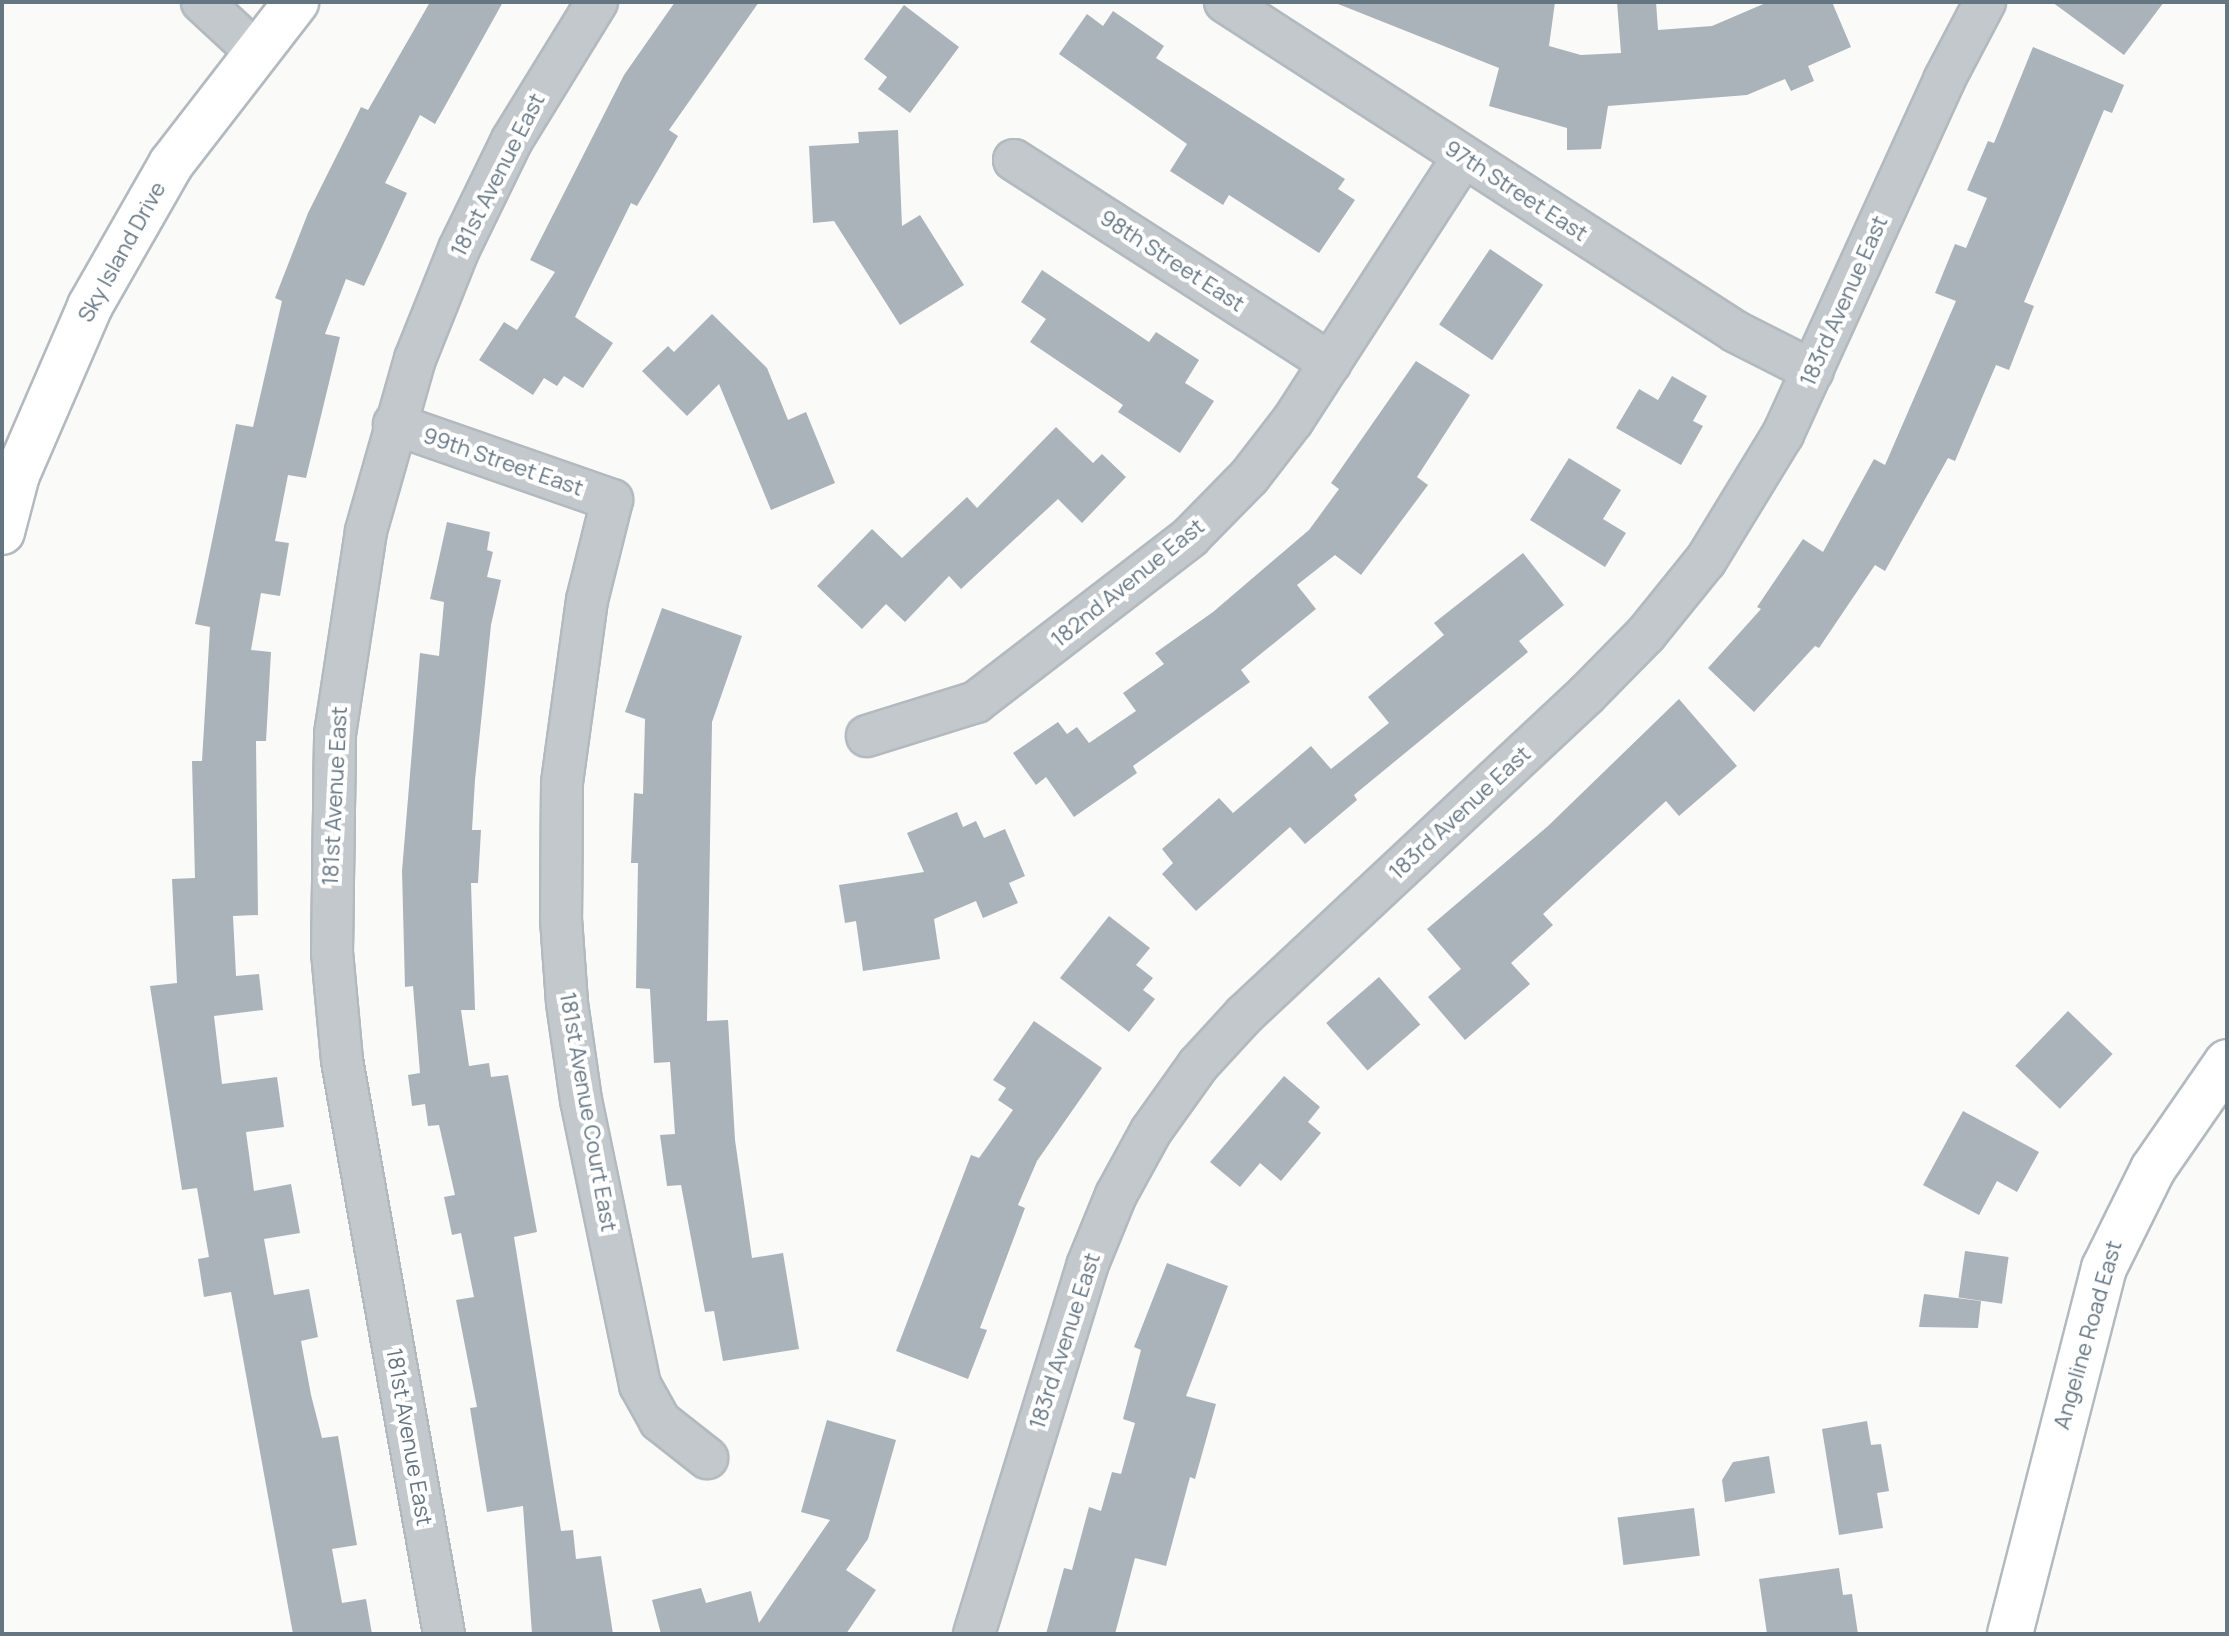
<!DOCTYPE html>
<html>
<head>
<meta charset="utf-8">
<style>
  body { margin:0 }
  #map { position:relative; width:2229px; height:1636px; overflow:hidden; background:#fafaf8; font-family:Manrope,sans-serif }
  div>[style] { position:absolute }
  .building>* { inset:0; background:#aab3b9; transform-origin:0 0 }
  .roads { filter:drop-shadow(2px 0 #b3babf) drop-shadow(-2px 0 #b3babf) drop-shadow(0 2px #b3babf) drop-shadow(0 -2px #b3babf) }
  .street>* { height:40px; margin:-20px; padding:0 20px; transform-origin:20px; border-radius:20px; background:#c3c8cc }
  .secondary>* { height:44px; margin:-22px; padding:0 22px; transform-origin:22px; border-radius:22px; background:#fff }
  span { translate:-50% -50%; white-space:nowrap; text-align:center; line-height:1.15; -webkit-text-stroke:8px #fff; paint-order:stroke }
  .street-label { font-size:22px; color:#657683 }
  .frame { position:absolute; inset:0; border:4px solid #657683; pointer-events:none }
</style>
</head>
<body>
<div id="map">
  <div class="building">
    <div style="clip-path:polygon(430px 2px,503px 2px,435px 124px,420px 115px,385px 183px,407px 193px,364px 286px,346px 279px,325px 334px,340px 337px,306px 478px,288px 475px,275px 541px,289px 543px,280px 596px,261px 593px,251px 650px,271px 652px,266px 741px,256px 741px,258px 915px,233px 916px,236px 976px,259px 974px,263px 1010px,214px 1016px,222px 1084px,277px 1077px,284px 1127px,246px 1132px,254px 1191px,291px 1184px,300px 1233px,264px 1239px,274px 1295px,309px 1289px,318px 1337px,301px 1341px,311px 1395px,322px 1438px,338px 1436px,357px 1545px,332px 1549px,342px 1603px,366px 1599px,372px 1634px,293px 1634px,231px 1292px,204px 1297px,198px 1259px,209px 1257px,197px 1188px,182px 1190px,150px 986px,177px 983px,172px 879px,195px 878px,192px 761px,202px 761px,210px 627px,195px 624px,236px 424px,253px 427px,282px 301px,275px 298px,308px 213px,361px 107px,368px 110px)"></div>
    <div style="clip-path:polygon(675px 2px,759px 2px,669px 130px,678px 136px,637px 206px,631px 203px,575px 317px,613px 343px,583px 388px,564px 376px,557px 386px,544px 378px,533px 395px,479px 360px,504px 322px,517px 330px,555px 272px,530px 260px,624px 75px)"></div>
    <div style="clip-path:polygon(1333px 2px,1555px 2px,1549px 46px,1581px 55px,1621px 53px,1617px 2px,1656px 2px,1658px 30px,1712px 26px,1768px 2px,1832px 2px,1851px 47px,1808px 66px,1814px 81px,1791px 91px,1785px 79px,1747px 95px,1608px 106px,1601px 149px,1567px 150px,1567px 128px,1489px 106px,1499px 68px)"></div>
    <div style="clip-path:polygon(2052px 2px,2164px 2px,2124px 55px)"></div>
    <div style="clip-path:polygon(904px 5px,959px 47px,910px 113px,878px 89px,887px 77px,864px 59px)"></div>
    <div style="clip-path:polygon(1113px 11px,1164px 46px,1156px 58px,1345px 179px,1338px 189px,1355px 200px,1319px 253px,1229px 195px,1223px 205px,1170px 171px,1187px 144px,1059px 54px,1087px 14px,1103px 26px)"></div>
    <div style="clip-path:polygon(2033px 47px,2124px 85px,2112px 113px,2104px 110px,2024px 302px,2034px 306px,2009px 370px,1996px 365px,1955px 461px,1948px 458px,1885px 571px,1875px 565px,1819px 648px,1815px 646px,1754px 712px,1708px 668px,1761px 609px,1757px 607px,1803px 539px,1823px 552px,1874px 459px,1885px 465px,1956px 301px,1935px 293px,1955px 244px,1966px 248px,1987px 198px,1967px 190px,1988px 141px,1994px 143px)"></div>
    <div style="clip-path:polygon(898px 130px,902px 226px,920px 215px,964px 285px,900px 325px,834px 221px,813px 223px,809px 146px,859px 143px,858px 132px)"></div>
    <div style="left:1490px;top:249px;width:64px;height:91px;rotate:34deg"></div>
    <div style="clip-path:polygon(1042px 270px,1149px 342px,1156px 332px,1199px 360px,1185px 383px,1214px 401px,1180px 453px,1118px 412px,1123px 405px,1030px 342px,1046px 319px,1021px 302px)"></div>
    <div style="clip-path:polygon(712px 314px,767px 368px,788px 420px,806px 412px,835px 483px,771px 510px,719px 384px,687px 416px,642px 371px,668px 346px,674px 352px)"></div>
    <div style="clip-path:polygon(1416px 361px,1470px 395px,1417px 477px,1428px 485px,1361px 575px,1335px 555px,1297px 585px,1316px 609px,1241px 670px,1250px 682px,1133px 766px,1137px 773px,1074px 817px,1046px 777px,1036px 785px,1013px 753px,1058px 722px,1067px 734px,1077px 727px,1089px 743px,1136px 711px,1123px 693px,1164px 664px,1155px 653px,1213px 612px,1309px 530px,1339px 489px,1331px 483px)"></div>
    <div style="clip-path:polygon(1672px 376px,1707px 396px,1693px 421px,1703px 426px,1681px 465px,1616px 428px,1639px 389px,1658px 400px)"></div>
    <div style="clip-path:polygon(1056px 427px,1093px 463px,1102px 454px,1126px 477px,1082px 523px,1058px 499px,961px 589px,949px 576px,905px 622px,886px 604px,862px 629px,817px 586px,872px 529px,902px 558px,967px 497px,977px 508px)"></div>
    <div style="clip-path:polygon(1569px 458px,1621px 490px,1603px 519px,1626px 533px,1605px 567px,1530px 520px)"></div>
    <div style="clip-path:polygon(447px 522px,490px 532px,487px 550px,493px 552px,487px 577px,501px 580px,491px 625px,475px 780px,472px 830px,481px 830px,478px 883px,471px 883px,475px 1010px,461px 1010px,469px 1066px,489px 1063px,491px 1077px,508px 1075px,537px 1232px,514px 1237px,561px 1531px,573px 1530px,576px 1559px,601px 1556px,613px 1634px,532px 1634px,523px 1506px,487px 1512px,470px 1408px,477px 1407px,456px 1300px,474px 1297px,461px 1233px,452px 1235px,444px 1197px,455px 1195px,439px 1125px,428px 1126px,425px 1104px,412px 1106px,408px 1075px,420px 1073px,413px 986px,405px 987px,402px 871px,420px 653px,439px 656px,444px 602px,430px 599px)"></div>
    <div style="clip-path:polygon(1523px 553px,1564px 605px,1519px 641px,1528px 652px,1354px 795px,1357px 800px,1305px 844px,1290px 827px,1196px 911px,1162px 874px,1173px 863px,1162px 849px,1219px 798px,1233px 813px,1311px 746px,1331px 769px,1389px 723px,1368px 697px,1444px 635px,1434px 623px)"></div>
    <div style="clip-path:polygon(662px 608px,742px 636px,712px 722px,707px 1021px,728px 1020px,735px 1140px,752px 1258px,783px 1253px,799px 1349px,723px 1361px,714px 1311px,705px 1312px,681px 1185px,667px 1186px,660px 1135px,675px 1134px,670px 1062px,654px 1063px,650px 989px,636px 988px,638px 863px,631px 863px,634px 793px,643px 794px,645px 719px,625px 712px)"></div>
    <div style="clip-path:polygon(1679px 699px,1737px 766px,1679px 816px,1666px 801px,1543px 914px,1553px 925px,1511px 963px,1530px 984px,1465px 1040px,1428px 997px,1461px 969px,1427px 929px,1548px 826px)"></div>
    <div style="clip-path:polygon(957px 812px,963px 827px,976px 821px,984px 838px,1005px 829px,1025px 876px,1009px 883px,1018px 903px,983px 918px,976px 901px,934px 919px,940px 959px,863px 971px,856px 921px,845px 923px,839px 885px,924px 872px,907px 833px)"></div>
    <div style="clip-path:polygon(1109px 916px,1150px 948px,1136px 965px,1153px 978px,1143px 990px,1155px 999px,1129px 1032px,1060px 978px)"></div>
    <div style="left:1379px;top:977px;width:63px;height:70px;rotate:49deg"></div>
    <div style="left:2068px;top:1011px;width:62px;height:76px;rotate:44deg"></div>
    <div style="clip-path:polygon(1034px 1021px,1102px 1068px,1037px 1161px,1018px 1205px,1025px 1208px,980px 1328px,987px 1330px,968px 1379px,896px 1351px,971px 1155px,979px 1158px,1013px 1110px,998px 1100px,1006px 1088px,993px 1080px)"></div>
    <div style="clip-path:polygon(1284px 1076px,1320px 1107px,1308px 1122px,1321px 1133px,1281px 1181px,1260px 1163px,1240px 1187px,1210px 1162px)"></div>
    <div style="clip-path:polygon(1963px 1111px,2039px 1152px,2017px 1192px,1997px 1181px,1979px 1215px,1923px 1185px)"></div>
    <div style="left:1965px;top:1251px;width:44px;height:47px;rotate:8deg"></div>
    <div style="clip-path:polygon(1167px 1263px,1228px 1286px,1186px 1396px,1216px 1404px,1195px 1479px,1190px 1477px,1166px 1566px,1135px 1558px,1115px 1634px,1046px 1634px,1064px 1568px,1072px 1570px,1089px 1507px,1101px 1511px,1112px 1472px,1121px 1474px,1135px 1423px,1123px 1419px,1141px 1350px,1134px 1347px)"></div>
    <div style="clip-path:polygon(1924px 1294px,1981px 1301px,1978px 1328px,1919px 1327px)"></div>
    <div style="clip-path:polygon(827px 1420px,896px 1440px,868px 1539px,846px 1570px,876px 1590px,846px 1634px,661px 1634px,652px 1600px,701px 1588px,706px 1603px,751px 1591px,759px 1623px,830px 1520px,801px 1512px)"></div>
    <div style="clip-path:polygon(1867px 1421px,1871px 1445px,1881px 1444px,1889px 1491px,1877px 1493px,1883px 1528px,1839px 1535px,1822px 1429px)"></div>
    <div style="clip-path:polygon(1769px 1456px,1775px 1493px,1725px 1502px,1722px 1480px,1733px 1462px)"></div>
    <div style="left:1694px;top:1508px;width:48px;height:77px;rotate:83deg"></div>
    <div style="clip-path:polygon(1839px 1568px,1843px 1595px,1852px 1594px,1858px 1634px,1767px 1634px,1759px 1579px)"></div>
  </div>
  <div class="roads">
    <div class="street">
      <div style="left:202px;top:2px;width:75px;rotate:42.8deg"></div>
      <div style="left:1225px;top:2px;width:608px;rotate:32.85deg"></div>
      <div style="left:1736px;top:332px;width:86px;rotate:26.9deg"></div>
      <div style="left:1014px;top:160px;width:376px;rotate:32.7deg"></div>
      <div style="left:394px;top:424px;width:231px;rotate:19.2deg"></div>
      <div style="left:612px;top:500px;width:103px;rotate:104deg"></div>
      <div style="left:587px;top:600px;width:185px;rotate:97.8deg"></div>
      <div style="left:562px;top:783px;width:136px;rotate:90.4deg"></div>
      <div style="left:561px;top:919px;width:84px;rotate:85.9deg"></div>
      <div style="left:567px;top:1003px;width:98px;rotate:81.8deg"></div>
      <div style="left:581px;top:1100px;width:291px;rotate:78.3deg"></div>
      <div style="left:640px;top:1385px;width:41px;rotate:60.9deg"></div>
      <div style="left:660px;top:1421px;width:60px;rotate:38.2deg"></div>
      <div style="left:867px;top:736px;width:114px;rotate:-17.3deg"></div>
      <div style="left:976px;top:702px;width:270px;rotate:-37.6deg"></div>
      <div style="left:1190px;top:537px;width:84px;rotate:-45.5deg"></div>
      <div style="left:1249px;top:477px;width:72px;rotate:-52.3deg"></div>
      <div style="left:1293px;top:420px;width:313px;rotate:-57.1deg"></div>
      <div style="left:444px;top:1634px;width:583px;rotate:-100.08deg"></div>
      <div style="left:342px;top:1060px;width:107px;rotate:-95.3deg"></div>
      <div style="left:332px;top:953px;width:219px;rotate:-89.2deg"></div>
      <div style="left:335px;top:734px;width:205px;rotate:-81.3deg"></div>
      <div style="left:366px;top:531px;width:179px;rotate:-74.1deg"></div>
      <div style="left:415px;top:359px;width:118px;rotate:-68.2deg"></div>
      <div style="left:459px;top:249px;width:121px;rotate:-64.1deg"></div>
      <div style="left:512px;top:140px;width:162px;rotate:-58.4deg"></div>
      <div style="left:974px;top:1634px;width:385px;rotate:-72.9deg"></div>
      <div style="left:1087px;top:1266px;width:77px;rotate:-67.8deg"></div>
      <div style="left:1116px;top:1195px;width:73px;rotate:-61.3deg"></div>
      <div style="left:1151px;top:1131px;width:81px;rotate:-54.5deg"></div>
      <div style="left:1198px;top:1065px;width:68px;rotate:-47.4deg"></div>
      <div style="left:1244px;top:1015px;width:468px;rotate:-43.1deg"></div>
      <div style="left:1586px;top:695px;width:86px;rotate:-45.5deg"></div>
      <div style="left:1646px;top:634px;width:95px;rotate:-51deg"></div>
      <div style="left:1706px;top:560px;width:148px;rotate:-58.6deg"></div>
      <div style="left:1783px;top:434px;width:389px;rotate:-65.5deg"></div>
      <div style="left:1944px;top:80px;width:88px;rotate:-62.3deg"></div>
    </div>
    <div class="secondary">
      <div style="left:2px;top:532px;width:59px;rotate:-75.3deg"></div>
      <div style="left:17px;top:475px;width:184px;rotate:-66.6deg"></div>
      <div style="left:90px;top:306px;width:163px;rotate:-60.3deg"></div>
      <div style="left:171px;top:164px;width:205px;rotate:-52.3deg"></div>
      <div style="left:2010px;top:1634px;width:378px;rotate:-75.6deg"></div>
      <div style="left:2104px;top:1268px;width:110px;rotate:-63.7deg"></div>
      <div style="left:2153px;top:1169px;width:130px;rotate:-55.3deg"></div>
    </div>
  </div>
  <div class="street-label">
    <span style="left:498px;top:175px;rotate:-63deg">181st Avenue East</span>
    <span style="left:1516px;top:191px;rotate:33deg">97th Street East</span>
    <span style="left:122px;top:252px;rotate:-61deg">Sky Island Drive</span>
    <span style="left:1172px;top:261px;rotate:33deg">98th Street East</span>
    <span style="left:1844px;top:301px;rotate:-66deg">183rd Avenue East</span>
    <span style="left:503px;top:462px;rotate:19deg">99th Street East</span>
    <span style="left:1128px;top:583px;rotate:-39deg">182nd Avenue East</span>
    <span style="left:335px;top:796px;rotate:-87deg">181st Avenue East</span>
    <span style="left:1460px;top:813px;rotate:-43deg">183rd Avenue East</span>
    <span style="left:588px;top:1112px;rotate:80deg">181st Avenue Court East</span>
    <span style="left:2088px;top:1335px;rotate:-74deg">Angeline Road East</span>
    <span style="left:1065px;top:1341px;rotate:-72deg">183rd Avenue East</span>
    <span style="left:409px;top:1437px;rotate:80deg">181st Avenue East</span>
  </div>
  <div class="frame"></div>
</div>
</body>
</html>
